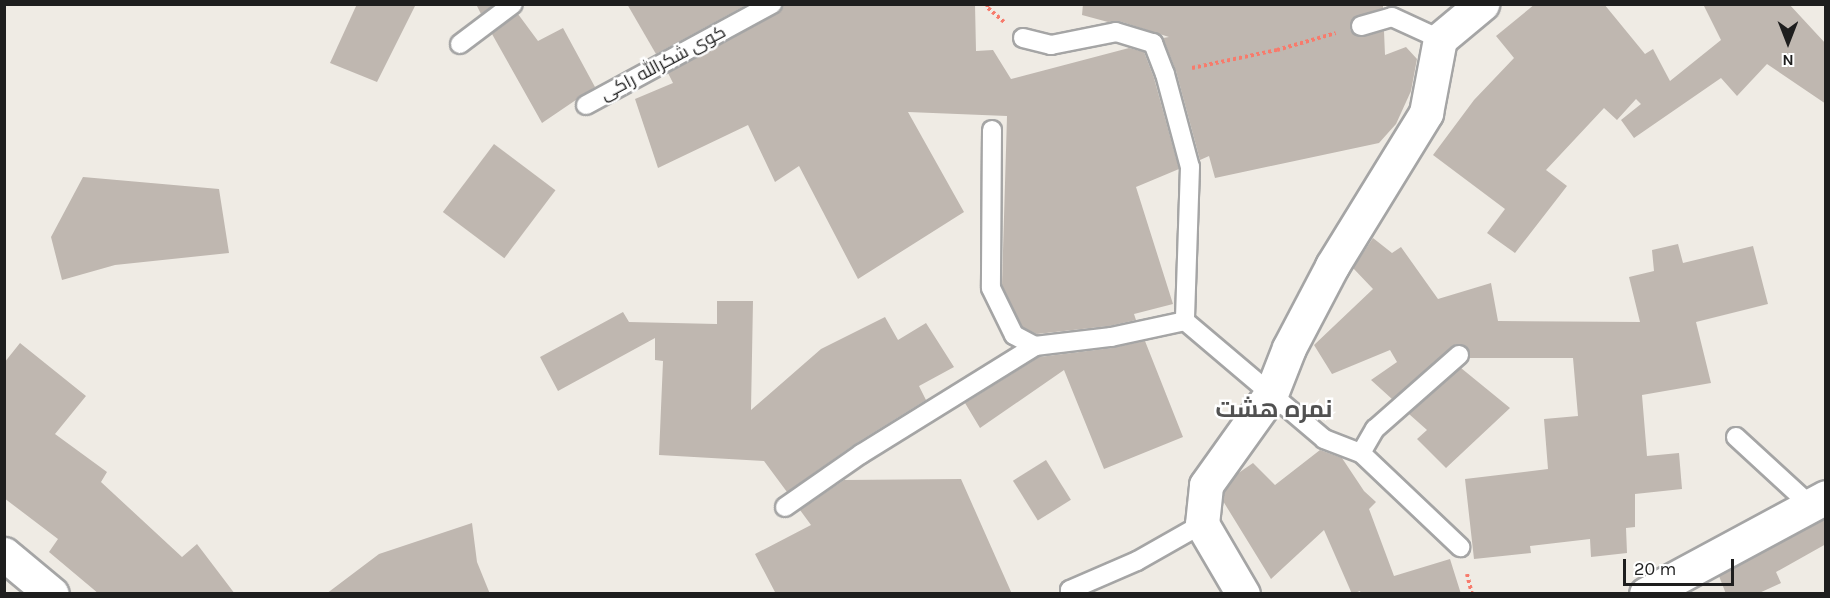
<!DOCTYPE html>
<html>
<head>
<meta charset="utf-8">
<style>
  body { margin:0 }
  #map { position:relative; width:1830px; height:598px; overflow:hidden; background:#efebe4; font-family:Karla,Cairo,sans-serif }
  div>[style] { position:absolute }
  .building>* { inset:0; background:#bfb7b0; transform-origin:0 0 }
  .path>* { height:4px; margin-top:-2px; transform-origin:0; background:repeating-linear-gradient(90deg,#f77b6c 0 3px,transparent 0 6px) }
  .roads { filter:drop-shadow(2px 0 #a5a5a5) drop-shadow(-2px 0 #a5a5a5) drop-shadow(0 2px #a5a5a5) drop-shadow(0 -2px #a5a5a5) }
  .lane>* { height:18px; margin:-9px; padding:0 9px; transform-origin:9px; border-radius:9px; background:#fff }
  .street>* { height:33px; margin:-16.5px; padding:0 16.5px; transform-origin:16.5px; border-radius:16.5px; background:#fff }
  span { translate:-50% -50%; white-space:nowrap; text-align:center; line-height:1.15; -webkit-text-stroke:5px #fff; paint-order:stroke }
  .street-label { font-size:18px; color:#1e1e1e }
  .district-label { font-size:24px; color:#515151; font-weight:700 }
  .frame { position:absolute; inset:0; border:6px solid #1e1e1e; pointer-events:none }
  .north { position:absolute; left:1758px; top:12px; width:60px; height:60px; -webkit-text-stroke:4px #fff; paint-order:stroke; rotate:180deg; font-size:16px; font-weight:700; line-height:24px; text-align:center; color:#1e1e1e }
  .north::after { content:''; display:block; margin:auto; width:21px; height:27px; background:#1e1e1e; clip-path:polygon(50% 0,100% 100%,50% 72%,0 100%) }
  .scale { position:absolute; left:1623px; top:559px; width:111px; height:27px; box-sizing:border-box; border:3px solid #1e1e1e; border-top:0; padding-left:8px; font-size:18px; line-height:21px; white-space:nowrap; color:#1e1e1e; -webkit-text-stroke:4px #fff; paint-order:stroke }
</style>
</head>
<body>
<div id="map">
  <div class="building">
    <div style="clip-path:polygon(357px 4px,416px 4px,377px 82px,330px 63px)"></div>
    <div style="clip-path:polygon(476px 4px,494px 4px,481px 14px)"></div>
    <div style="clip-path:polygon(627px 4px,748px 4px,656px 54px)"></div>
    <div style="clip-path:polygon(783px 4px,975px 4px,976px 51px,993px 50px,1011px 79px,1129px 48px,1144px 52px,1154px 78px,1179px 169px,1136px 187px,1173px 304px,1134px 314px,1136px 320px,1109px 326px,1037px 334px,1022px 327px,1002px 285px,1007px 116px,908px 112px,964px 212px,858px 279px,799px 166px,775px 182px,748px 125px,658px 168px,635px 99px,673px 83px,668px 73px,777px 14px)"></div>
    <div style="clip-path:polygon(1083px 4px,1383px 4px,1383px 8px,1353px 18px,1350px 30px,1359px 37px,1384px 31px,1385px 55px,1406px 47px,1417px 59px,1411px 91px,1396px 124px,1379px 143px,1215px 178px,1209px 156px,1200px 160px,1176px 71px,1163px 38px,1169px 37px,1119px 21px,1108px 22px,1082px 15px)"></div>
    <div style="clip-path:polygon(1535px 4px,1604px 4px,1645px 54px,1653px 49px,1670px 81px,1721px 40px,1703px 4px,1789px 4px,1826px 44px,1826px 104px,1767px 64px,1737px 96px,1721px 78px,1634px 138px,1621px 120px,1641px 104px,1636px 99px,1617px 120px,1604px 108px,1546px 170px,1567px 186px,1515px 253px,1487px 233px,1505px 209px,1433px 155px,1474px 100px,1514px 58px,1496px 36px)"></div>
    <div style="clip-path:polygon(518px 14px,538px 41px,563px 28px,595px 87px,542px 123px,492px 34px)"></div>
    <div style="left:494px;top:144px;width:77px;height:85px;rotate:37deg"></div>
    <div style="clip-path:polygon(83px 177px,219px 189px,229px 253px,115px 265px,62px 280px,51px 237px)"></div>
    <div style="clip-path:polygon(1373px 238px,1392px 253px,1401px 247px,1438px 299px,1491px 283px,1498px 321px,1640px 322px,1629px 277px,1654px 271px,1652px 250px,1678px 244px,1683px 263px,1753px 246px,1768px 304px,1696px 322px,1711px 383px,1642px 395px,1647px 456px,1679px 453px,1682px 489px,1635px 494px,1635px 527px,1626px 528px,1627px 553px,1591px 557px,1590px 539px,1530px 546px,1531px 553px,1474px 559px,1465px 479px,1548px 469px,1544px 419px,1578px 416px,1573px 358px,1470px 358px,1467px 347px,1456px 344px,1392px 399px,1371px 380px,1397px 362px,1390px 350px,1332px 374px,1314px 345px,1373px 289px,1353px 268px)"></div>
    <div style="clip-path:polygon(717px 301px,753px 301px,751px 410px,821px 349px,885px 317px,898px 340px,926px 323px,954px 367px,919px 386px,926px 400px,855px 444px,787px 492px,764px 461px,659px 455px,663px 361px,655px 360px,655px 338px,558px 391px,540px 357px,623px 312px,629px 322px,717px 324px)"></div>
    <div style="clip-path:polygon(1145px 341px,1183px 437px,1104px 469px,1064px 370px,980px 428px,965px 403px,1039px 357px,1112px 348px)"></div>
    <div style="clip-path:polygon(20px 343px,86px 396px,55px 434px,107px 472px,101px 482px,182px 557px,197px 544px,235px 594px,99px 594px,49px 552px,58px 539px,4px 498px,4px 363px)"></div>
    <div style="clip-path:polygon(1461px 368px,1510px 408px,1446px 468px,1417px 439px,1427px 430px,1409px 414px)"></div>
    <div style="clip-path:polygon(1320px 450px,1342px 458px,1364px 491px,1376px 502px,1369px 509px,1394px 576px,1450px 559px,1461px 594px,1361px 594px,1360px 591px,1352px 594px,1324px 530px,1271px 579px,1223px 501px,1224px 492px,1237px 474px,1253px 463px,1275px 485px)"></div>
    <div style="left:1046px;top:460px;width:47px;height:39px;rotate:58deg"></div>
    <div style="clip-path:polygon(961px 479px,1012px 594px,776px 594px,755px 554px,811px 525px,800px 510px,844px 480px)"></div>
    <div style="clip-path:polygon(1826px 519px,1826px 544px,1776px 572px,1781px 583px,1757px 594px,1726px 594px,1719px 576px)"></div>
    <div style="clip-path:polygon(472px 523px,477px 562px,490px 594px,326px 594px,379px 554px)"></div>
  </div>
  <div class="path">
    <div style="left:987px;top:4px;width:4px;rotate:76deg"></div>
    <div style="left:988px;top:8px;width:21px;rotate:41deg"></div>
    <div style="left:1192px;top:68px;width:87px;rotate:-12deg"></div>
    <div style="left:1277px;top:50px;width:61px;rotate:-16.1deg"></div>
    <div style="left:1467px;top:574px;width:21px;rotate:76deg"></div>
  </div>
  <div class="roads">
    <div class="lane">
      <div style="left:1361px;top:26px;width:32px;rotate:-16deg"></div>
      <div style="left:1392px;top:17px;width:53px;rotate:24.6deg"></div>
      <div style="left:1023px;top:38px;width:29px;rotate:14deg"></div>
      <div style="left:1051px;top:45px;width:66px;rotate:-11.3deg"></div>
      <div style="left:1116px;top:32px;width:39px;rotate:17deg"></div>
      <div style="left:1153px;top:43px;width:33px;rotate:69deg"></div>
      <div style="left:1165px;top:74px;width:96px;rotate:75deg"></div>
      <div style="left:1190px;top:167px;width:154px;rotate:91.9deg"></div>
      <div style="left:1185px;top:321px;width:182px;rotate:40.3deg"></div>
      <div style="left:1324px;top:439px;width:40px;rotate:21deg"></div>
      <div style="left:1361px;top:453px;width:137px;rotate:43.5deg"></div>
      <div style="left:460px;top:44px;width:66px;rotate:-37deg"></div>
      <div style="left:586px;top:105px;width:212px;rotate:-28.5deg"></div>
      <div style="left:992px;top:130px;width:158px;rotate:90.4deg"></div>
      <div style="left:991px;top:288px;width:52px;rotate:63.9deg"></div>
      <div style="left:1014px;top:335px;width:24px;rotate:28deg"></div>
      <div style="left:1035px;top:346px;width:77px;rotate:-6.8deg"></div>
      <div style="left:1111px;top:337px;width:76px;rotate:-12.2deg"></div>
      <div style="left:1736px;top:437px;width:100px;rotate:42.6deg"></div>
      <div style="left:1361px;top:453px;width:28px;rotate:-60deg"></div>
      <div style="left:1375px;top:429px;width:112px;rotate:-41.4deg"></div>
      <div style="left:785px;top:507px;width:93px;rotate:-34.9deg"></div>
      <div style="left:861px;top:454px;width:205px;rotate:-31.8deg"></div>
      <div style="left:1070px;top:594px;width:4px;rotate:-90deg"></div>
      <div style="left:1070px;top:590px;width:73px;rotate:-23.4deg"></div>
      <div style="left:1137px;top:561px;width:75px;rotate:-29.6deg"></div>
    </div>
    <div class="street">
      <div style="left:4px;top:554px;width:62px;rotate:39.8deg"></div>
      <div style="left:1243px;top:594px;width:81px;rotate:-120.4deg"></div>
      <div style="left:1202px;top:524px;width:39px;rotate:-84deg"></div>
      <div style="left:1206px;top:485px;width:112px;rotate:-54.5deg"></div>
      <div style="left:1271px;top:394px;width:49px;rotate:-68.6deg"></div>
      <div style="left:1289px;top:348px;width:93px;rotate:-62.3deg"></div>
      <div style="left:1332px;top:266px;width:180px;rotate:-58.4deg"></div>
      <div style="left:1426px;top:113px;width:75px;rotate:-79.3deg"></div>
      <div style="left:1440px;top:39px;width:55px;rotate:-39.8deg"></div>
      <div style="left:1646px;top:594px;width:204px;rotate:-28.3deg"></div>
    </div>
  </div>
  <div class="street-label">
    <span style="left:663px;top:63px;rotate:-28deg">کوی شکرالله راکی</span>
  </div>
  <div class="district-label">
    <span style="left:1274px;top:410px">نمره هشت</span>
  </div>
  <div class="frame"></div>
  <div class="north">N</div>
  <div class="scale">20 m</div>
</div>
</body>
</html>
